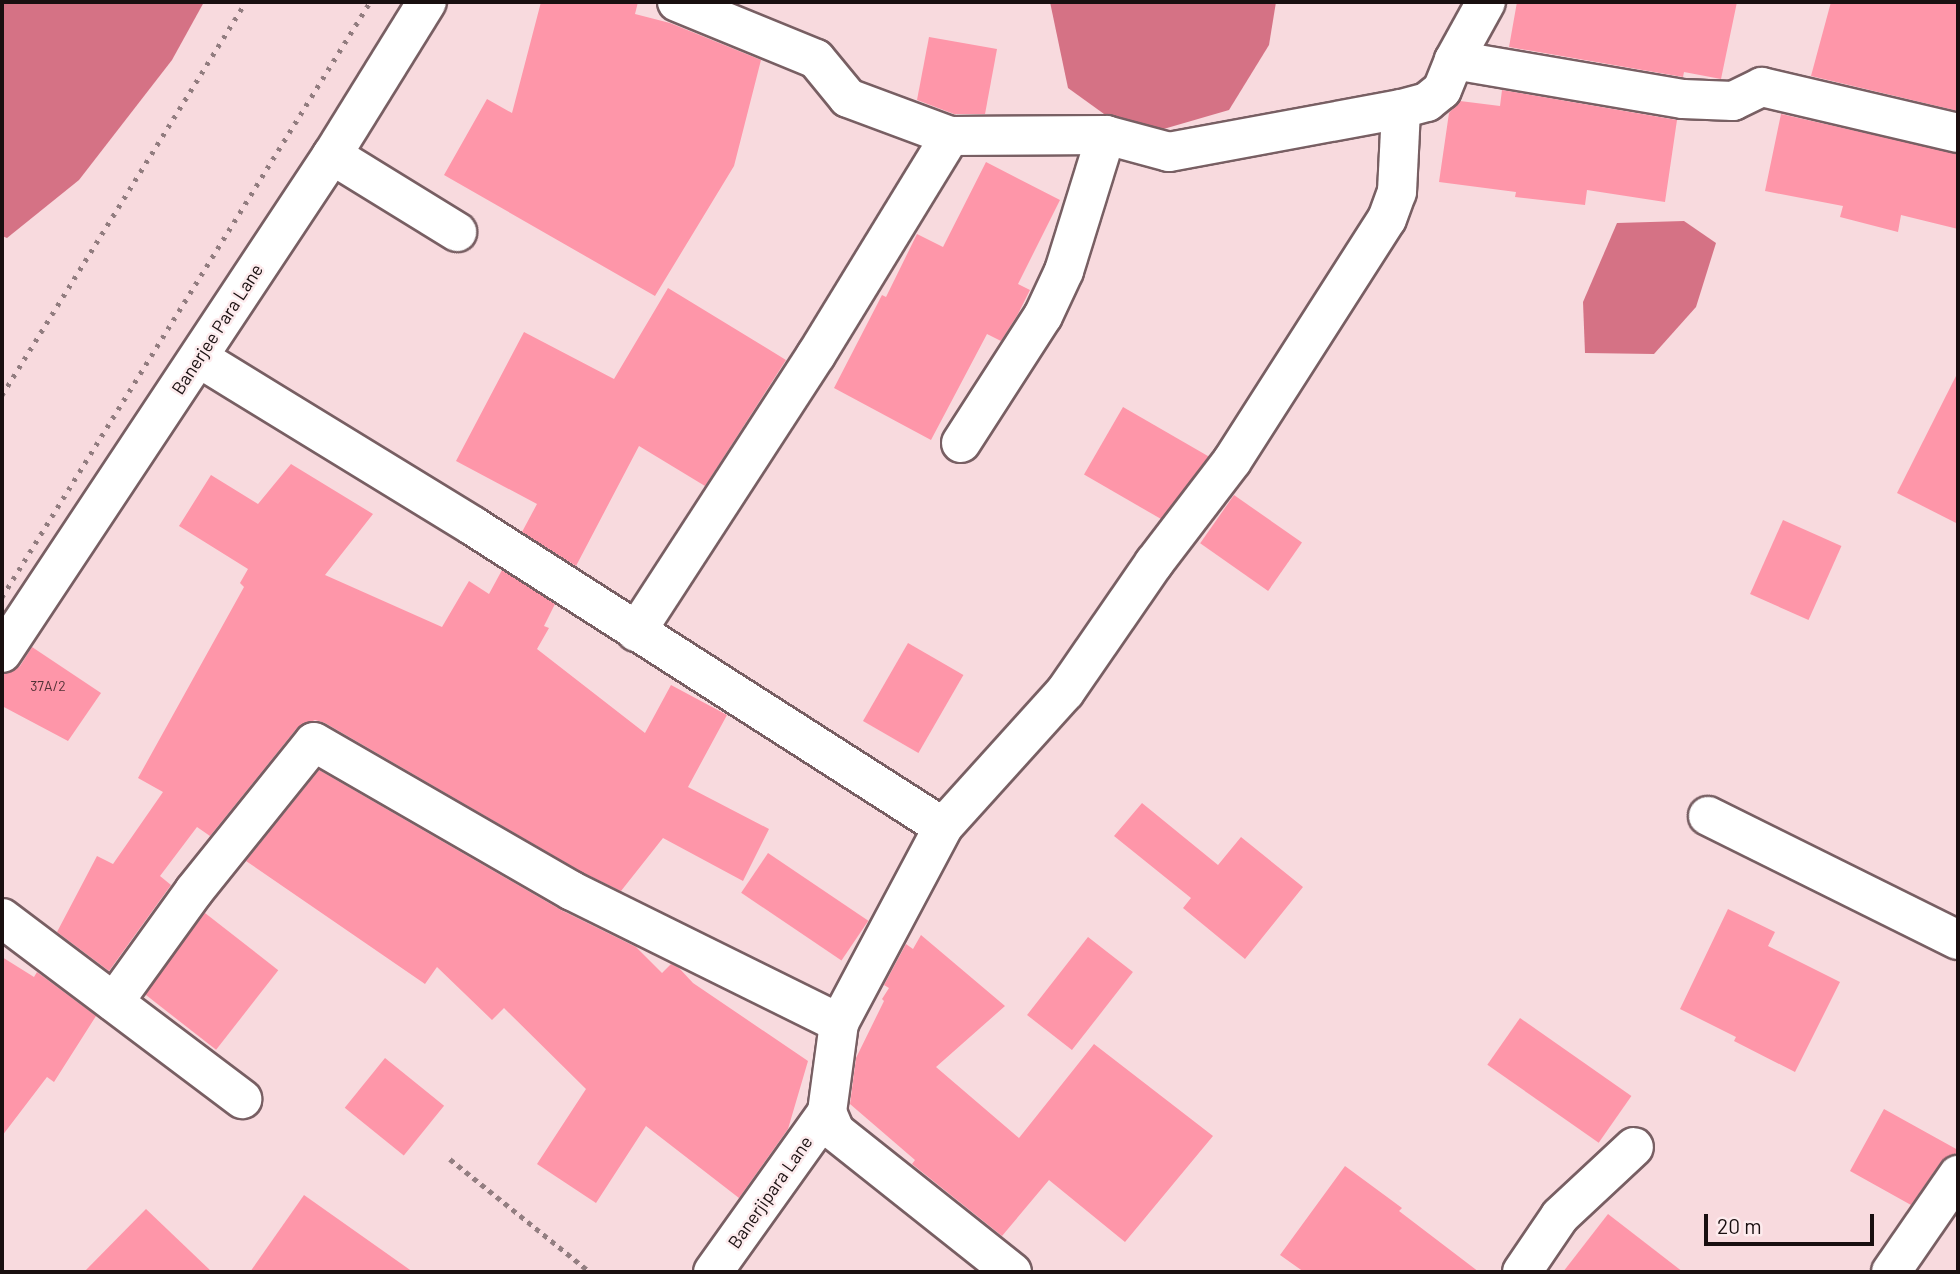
<!DOCTYPE html>
<html>
<head>
<meta charset="utf-8">
<style>
  body { margin:0 }
  #map { position:relative; width:1960px; height:1274px; overflow:hidden; background:#f8dade; font-family:Barlow,sans-serif }
  div>[style] { position:absolute }
  .water>* { inset:0; background:#d57285 }
  .building>* { inset:0; background:#fe96a9; transform-origin:0 0 }
  .path>* { height:4.5px; margin-top:-2.25px; transform-origin:0; background:repeating-linear-gradient(90deg,#937e81 0 5px,transparent 0 10px) }
  .roads { filter:drop-shadow(2px 0 #785f63) drop-shadow(-2px 0 #785f63) drop-shadow(0 2px #785f63) drop-shadow(0 -2px #785f63) }
  .minor>* { height:38px; margin:-19px; padding:0 19px; transform-origin:19px; border-radius:19px; background:#fff }
  .rail>* { height:5px; margin-top:-2.5px; transform-origin:0; background:repeating-linear-gradient(90deg,#917c7f 0 3.5px,transparent 0 10.5px) }
  span { translate:-50% -50%; white-space:nowrap; text-align:center; line-height:1.15; -webkit-text-stroke:5px #fdebed; paint-order:stroke }
  .number-label { font-size:14px; color:#523136 }
  .number-label span { -webkit-text-stroke-width:0 }
  .street-label { font-size:18px; color:#190f10 }
  .frame { position:absolute; inset:0; border:4px solid #190f10; pointer-events:none }
  .scale { position:absolute; left:1704px; top:1214px; width:170px; height:32px; box-sizing:border-box; border:4px solid #190f10; border-top:0; padding-left:9px; font-size:21px; line-height:24px; white-space:nowrap; color:#190f10; -webkit-text-stroke:5px #fdebed; paint-order:stroke }
</style>
</head>
<body>
<div id="map">
  <div class="water">
    <div style="clip-path:polygon(2px 2px,204px 2px,172px 60px,79px 180px,7px 238px,2px 236px)"></div>
    <div style="clip-path:polygon(1050px 2px,1276px 2px,1269px 45px,1229px 110px,1136px 137px,1068px 88px)"></div>
    <div style="clip-path:polygon(1684px 221px,1716px 243px,1696px 307px,1654px 354px,1585px 353px,1583px 302px,1617px 223px)"></div>
  </div>
  <div class="building">
    <div style="clip-path:polygon(541px 2px,638px 2px,635px 14px,670px 23px,761px 60px,734px 166px,655px 296px,444px 175px,487px 99px,512px 113px)"></div>
    <div style="clip-path:polygon(1517px 2px,1737px 2px,1721px 79px,1684px 72px,1683px 77px,1509px 47px)"></div>
    <div style="clip-path:polygon(1831px 2px,1958px 2px,1958px 111px,1811px 76px)"></div>
    <div style="clip-path:polygon(929px 37px,997px 49px,985px 114px,954px 114px,917px 100px)"></div>
    <div style="clip-path:polygon(1502px 90px,1677px 120px,1665px 202px,1587px 190px,1585px 205px,1515px 197px,1516px 192px,1439px 182px,1449px 113px,1460px 101px,1500px 106px)"></div>
    <div style="clip-path:polygon(1781px 114px,1958px 154px,1958px 229px,1901px 215px,1898px 232px,1840px 217px,1843px 206px,1765px 191px)"></div>
    <div style="clip-path:polygon(986px 162px,1060px 200px,1018px 284px,1030px 290px,1018px 314px,1001px 341px,987px 334px,931px 440px,834px 388px,882px 295px,886px 297px,917px 234px,943px 247px)"></div>
    <div style="clip-path:polygon(668px 288px,786px 360px,705px 486px,639px 446px,576px 566px,522px 532px,537px 504px,456px 461px,524px 332px,614px 379px)"></div>
    <div style="clip-path:polygon(1958px 372px,1958px 524px,1897px 493px)"></div>
    <div style="left:1123px;top:407px;width:99px;height:78px;rotate:30deg"></div>
    <div style="clip-path:polygon(291px 464px,373px 514px,325px 575px,442px 627px,469px 581px,489px 594px,502px 570px,555px 604px,544px 626px,549px 628px,537px 649px,645px 733px,671px 685px,727px 715px,688px 787px,769px 829px,743px 881px,663px 838px,621px 891px,582px 872px,325px 723px,315px 720px,297px 728px,210px 836px,197px 827px,160px 876px,171px 885px,109px 971px,57px 932px,97px 856px,113px 864px,163px 792px,138px 778px,244px 587px,240px 583px,248px 569px,179px 526px,211px 475px,258px 504px)"></div>
    <div style="left:1234px;top:495px;width:83px;height:59px;rotate:35deg"></div>
    <div style="left:1783px;top:520px;width:64px;height:81px;rotate:24deg"></div>
    <div style="left:908px;top:643px;width:64px;height:90px;rotate:30deg"></div>
    <div style="clip-path:polygon(32px 647px,101px 693px,68px 741px,2px 706px,2px 675px,20px 666px)"></div>
    <div style="clip-path:polygon(319px 770px,561px 910px,636px 947px,662px 973px,671px 964px,679px 968px,693px 983px,808px 1061px,788px 1129px,739px 1198px,646px 1126px,596px 1203px,537px 1164px,586px 1089px,504px 1008px,492px 1020px,437px 967px,425px 984px,246px 861px)"></div>
    <div style="clip-path:polygon(1142px 803px,1218px 865px,1241px 837px,1303px 887px,1245px 959px,1183px 908px,1191px 898px,1114px 836px)"></div>
    <div style="left:768px;top:853px;width:121px;height:48px;rotate:34deg"></div>
    <div style="clip-path:polygon(1728px 909px,1775px 932px,1768px 946px,1840px 982px,1795px 1072px,1734px 1041px,1736px 1037px,1680px 1009px)"></div>
    <div style="left:205px;top:913px;width:93px;height:101px;rotate:38deg"></div>
    <div style="clip-path:polygon(921px 935px,1005px 1006px,936px 1067px,1019px 1138px,1094px 1044px,1213px 1136px,1125px 1242px,1049px 1180px,1002px 1236px,912px 1164px,915px 1160px,850px 1104px,856px 1058px,884px 1001px,882px 999px,889px 988px,884px 985px,906px 944px,913px 949px)"></div>
    <div style="left:1088px;top:937px;width:57px;height:99px;rotate:38deg"></div>
    <div style="clip-path:polygon(2px 957px,34px 977px,37px 972px,96px 1016px,54px 1082px,47px 1077px,2px 1136px)"></div>
    <div style="left:1520px;top:1018px;width:136px;height:57px;rotate:35deg"></div>
    <div style="left:385px;top:1058px;width:76px;height:64px;rotate:39deg"></div>
    <div style="clip-path:polygon(1884px 1109px,1958px 1150px,1958px 1153px,1948px 1156px,1940px 1163px,1911px 1205px,1850px 1171px)"></div>
    <div style="clip-path:polygon(1345px 1166px,1402px 1208px,1399px 1211px,1479px 1272px,1304px 1272px,1280px 1255px)"></div>
    <div style="clip-path:polygon(304px 1195px,413px 1272px,250px 1272px)"></div>
    <div style="clip-path:polygon(146px 1209px,212px 1272px,84px 1272px)"></div>
    <div style="clip-path:polygon(1608px 1214px,1683px 1272px,1563px 1272px)"></div>
  </div>
  <div class="path">
    <div style="left:450px;top:1159px;width:180px;rotate:38.9deg"></div>
  </div>
  <div class="roads">
    <div class="minor">
      <div style="left:677px;top:2px;width:150px;rotate:22.3deg"></div>
      <div style="left:816px;top:59px;width:50px;rotate:50.6deg"></div>
      <div style="left:848px;top:98px;width:109px;rotate:20.4deg"></div>
      <div style="left:950px;top:136px;width:156px;rotate:-0.4deg"></div>
      <div style="left:1106px;top:135px;width:65px;rotate:15.1deg"></div>
      <div style="left:1169px;top:152px;width:236px;rotate:-10.5deg"></div>
      <div style="left:1401px;top:109px;width:27px;rotate:-15deg"></div>
      <div style="left:1427px;top:102px;width:19px;rotate:-39deg"></div>
      <div style="left:1442px;top:90px;width:32px;rotate:-68deg"></div>
      <div style="left:1454px;top:60px;width:232px;rotate:9.7deg"></div>
      <div style="left:1683px;top:99px;width:50px;rotate:2.3deg"></div>
      <div style="left:1733px;top:101px;width:32px;rotate:-26deg"></div>
      <div style="left:1762px;top:87px;width:201px;rotate:13.2deg"></div>
      <div style="left:1454px;top:60px;width:66px;rotate:-61.1deg"></div>
      <div style="left:332px;top:155px;width:147px;rotate:31.6deg"></div>
      <div style="left:199px;top:358px;width:321px;rotate:31.5deg"></div>
      <div style="left:473px;top:526px;width:558px;rotate:32.64deg"></div>
      <div style="left:961px;top:443px;width:151px;rotate:-57.2deg"></div>
      <div style="left:1043px;top:316px;width:50px;rotate:-65deg"></div>
      <div style="left:1064px;top:271px;width:142px;rotate:-72.8deg"></div>
      <div style="left:636px;top:632px;width:330px;rotate:-57deg"></div>
      <div style="left:816px;top:355px;width:257px;rotate:-58.5deg"></div>
      <div style="left:2px;top:653px;width:597px;rotate:-56.47deg"></div>
      <div style="left:332px;top:155px;width:180px;rotate:-58.2deg"></div>
      <div style="left:1708px;top:816px;width:279px;rotate:26.4deg"></div>
      <div style="left:2px;top:918px;width:301px;rotate:37deg"></div>
      <div style="left:114px;top:1002px;width:137px;rotate:-54.2deg"></div>
      <div style="left:194px;top:891px;width:191px;rotate:-51.2deg"></div>
      <div style="left:314px;top:742px;width:298px;rotate:30deg"></div>
      <div style="left:572px;top:891px;width:298px;rotate:26.3deg"></div>
      <div style="left:713px;top:1272px;width:196px;rotate:-54.5deg"></div>
      <div style="left:1012px;top:1272px;width:226px;rotate:-141.5deg"></div>
      <div style="left:835px;top:1131px;width:21px;rotate:-113deg"></div>
      <div style="left:827px;top:1112px;width:90px;rotate:-82.3deg"></div>
      <div style="left:839px;top:1023px;width:222px;rotate:-62deg"></div>
      <div style="left:943px;top:827px;width:182px;rotate:-47.9deg"></div>
      <div style="left:1065px;top:692px;width:157px;rotate:-55.4deg"></div>
      <div style="left:1154px;top:563px;width:128px;rotate:-52.6deg"></div>
      <div style="left:1232px;top:461px;width:287px;rotate:-57.4deg"></div>
      <div style="left:1387px;top:219px;width:29px;rotate:-70deg"></div>
      <div style="left:1397px;top:192px;width:83px;rotate:-87.2deg"></div>
      <div style="left:1522px;top:1272px;width:68px;rotate:-55.8deg"></div>
      <div style="left:1560px;top:1216px;width:101px;rotate:-43deg"></div>
      <div style="left:1891px;top:1272px;width:118px;rotate:-55.4deg"></div>
    </div>
  </div>
  <div class="rail">
    <div style="left:2px;top:395px;width:463px;rotate:-58.2deg"></div>
    <div style="left:2px;top:597px;width:700px;rotate:-58.26deg"></div>
  </div>
  <div class="number-label">
    <span style="left:48px;top:686px">37A/2</span>
  </div>
  <div class="street-label">
    <span style="left:217px;top:329px;rotate:-57deg">Banerjee Para Lane</span>
    <span style="left:770px;top:1192px;rotate:-55deg">Banerjipara Lane</span>
  </div>
  <div class="frame"></div>
  <div class="scale">20 m</div>
</div>
</body>
</html>
